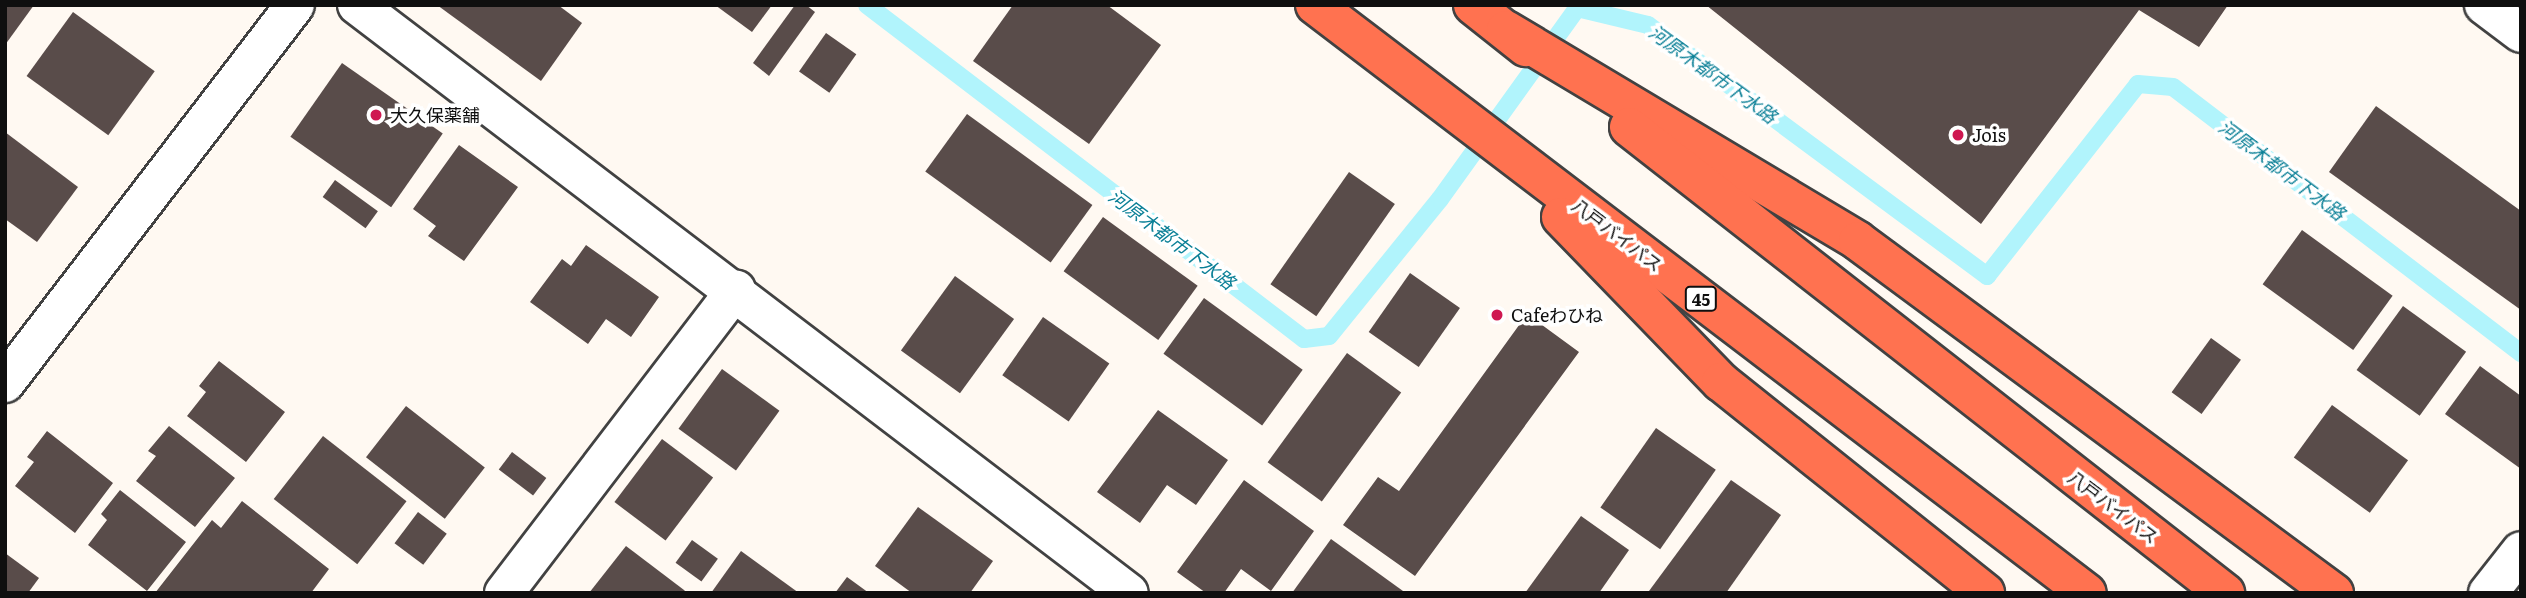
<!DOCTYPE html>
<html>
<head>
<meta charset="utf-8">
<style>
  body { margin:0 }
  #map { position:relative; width:2526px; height:598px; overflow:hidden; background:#fff9f2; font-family:Literata,"Noto Sans JP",serif }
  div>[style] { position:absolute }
  .stream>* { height:18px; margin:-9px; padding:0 9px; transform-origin:9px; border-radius:9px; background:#b1f4fc }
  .building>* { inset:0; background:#594c4a; transform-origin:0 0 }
  .roads { filter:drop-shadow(2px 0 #424242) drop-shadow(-2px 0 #424242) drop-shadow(0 2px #424242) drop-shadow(0 -2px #424242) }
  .street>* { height:38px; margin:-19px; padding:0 19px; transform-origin:19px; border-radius:19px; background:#fff }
  .highway>* { height:38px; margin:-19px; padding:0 19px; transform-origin:19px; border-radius:19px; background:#ff7250 }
  .dots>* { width:19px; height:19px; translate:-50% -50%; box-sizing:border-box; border:4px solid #fff; border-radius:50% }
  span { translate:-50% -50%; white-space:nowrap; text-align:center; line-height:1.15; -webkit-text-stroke:7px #fff; paint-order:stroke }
  .shield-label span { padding:2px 5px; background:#fff; border:2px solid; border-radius:5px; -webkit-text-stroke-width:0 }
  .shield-label { font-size:16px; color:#0f0f0f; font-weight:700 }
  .poi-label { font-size:18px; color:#0f0f0f }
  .left { translate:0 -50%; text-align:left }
  .street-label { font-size:18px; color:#0f0f0f }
  .water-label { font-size:19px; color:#0c8097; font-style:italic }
  .frame { position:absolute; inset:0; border:7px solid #0f0f0f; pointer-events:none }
</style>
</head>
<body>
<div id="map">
  <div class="stream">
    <div style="left:867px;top:5px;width:550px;rotate:37.39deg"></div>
    <div style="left:1304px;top:339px;width:25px;rotate:-7deg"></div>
    <div style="left:1329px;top:336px;width:176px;rotate:-51deg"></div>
    <div style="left:1440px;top:199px;width:235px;rotate:-54.3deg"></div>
    <div style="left:1577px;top:8px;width:73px;rotate:13.5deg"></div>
    <div style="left:1648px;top:25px;width:422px;rotate:36.5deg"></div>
    <div style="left:1987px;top:276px;width:244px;rotate:-51.8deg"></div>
    <div style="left:2138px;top:84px;width:35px;rotate:5deg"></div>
    <div style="left:2173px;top:87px;width:438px;rotate:37.4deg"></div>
  </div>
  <div class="building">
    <div style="clip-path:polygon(5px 5px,34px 5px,5px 45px)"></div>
    <div style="clip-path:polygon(437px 5px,558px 5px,582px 23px,541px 81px)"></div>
    <div style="clip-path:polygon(715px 5px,772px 5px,752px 32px)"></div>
    <div style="clip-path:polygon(795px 5px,806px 5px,815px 12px,769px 76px,753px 63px)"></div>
    <div style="clip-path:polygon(1013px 5px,1107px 5px,1161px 45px,1089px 144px,973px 61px)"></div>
    <div style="clip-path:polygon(1706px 5px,2228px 5px,2199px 47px,2139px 10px,1981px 224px)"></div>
    <div style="left:73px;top:12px;width:101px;height:79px;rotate:36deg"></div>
    <div style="left:826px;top:33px;width:37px;height:47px;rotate:35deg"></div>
    <div style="left:342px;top:63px;width:123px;height:90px;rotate:35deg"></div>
    <div style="clip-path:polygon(2376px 106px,2521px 211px,2521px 310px,2329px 172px)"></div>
    <div style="left:967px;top:114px;width:155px;height:71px;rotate:36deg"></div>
    <div style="clip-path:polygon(5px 132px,78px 187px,37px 242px,5px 219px)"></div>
    <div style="clip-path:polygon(459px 145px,518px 187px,464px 261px,428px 236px,436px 226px,413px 209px)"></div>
    <div style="left:1349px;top:172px;width:56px;height:137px;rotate:35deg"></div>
    <div style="left:335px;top:180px;width:53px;height:21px;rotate:36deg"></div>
    <div style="left:1103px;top:217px;width:117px;height:67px;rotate:36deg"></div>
    <div style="left:2302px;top:230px;width:112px;height:67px;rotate:36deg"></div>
    <div style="clip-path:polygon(586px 245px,659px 297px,631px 337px,606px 319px,588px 344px,530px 302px,562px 259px,571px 266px)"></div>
    <div style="left:1410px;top:273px;width:61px;height:72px;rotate:35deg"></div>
    <div style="left:955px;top:276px;width:73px;height:92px;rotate:36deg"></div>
    <div style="left:1204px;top:298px;width:122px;height:69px;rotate:36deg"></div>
    <div style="left:2403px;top:306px;width:78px;height:79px;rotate:36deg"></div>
    <div style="clip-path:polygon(1527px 314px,1579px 352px,1415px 576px,1343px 525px,1378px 477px,1399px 491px)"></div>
    <div style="left:1043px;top:317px;width:81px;height:71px;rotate:35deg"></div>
    <div style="left:2211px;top:338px;width:37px;height:67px;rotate:36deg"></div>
    <div style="left:1347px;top:353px;width:67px;height:135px;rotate:36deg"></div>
    <div style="clip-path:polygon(219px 361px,285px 412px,246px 462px,187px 416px,206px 392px,199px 386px)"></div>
    <div style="clip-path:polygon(2480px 366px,2521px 396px,2521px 469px,2445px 414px)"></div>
    <div style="left:722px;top:369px;width:71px;height:74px;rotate:36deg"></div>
    <div style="left:2332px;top:405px;width:94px;height:65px;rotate:36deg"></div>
    <div style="left:406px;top:406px;width:100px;height:65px;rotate:38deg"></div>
    <div style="clip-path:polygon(1158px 410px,1228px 460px,1196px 505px,1167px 485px,1140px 523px,1097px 492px)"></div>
    <div style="clip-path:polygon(169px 426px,235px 478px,195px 527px,136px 481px,156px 456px,148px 451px)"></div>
    <div style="left:1656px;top:428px;width:73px;height:97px;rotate:35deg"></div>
    <div style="clip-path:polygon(47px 431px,113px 483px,75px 533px,15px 486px,34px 462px,27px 457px)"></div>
    <div style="left:323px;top:436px;width:106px;height:80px;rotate:38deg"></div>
    <div style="left:662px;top:439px;width:64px;height:79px;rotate:37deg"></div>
    <div style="left:512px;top:452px;width:43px;height:22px;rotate:37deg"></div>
    <div style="clip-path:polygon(1244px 480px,1314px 531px,1271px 591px,1241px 569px,1224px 593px,1206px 593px,1177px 572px)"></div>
    <div style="clip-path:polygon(1731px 480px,1781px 515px,1726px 593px,1652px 593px,1649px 591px)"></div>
    <div style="clip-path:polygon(120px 490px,186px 542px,147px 591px,88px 545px,107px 520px,101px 514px)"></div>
    <div style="clip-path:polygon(242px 501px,329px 569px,311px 593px,155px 593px,212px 520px,221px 528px)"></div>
    <div style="clip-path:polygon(918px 507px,993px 561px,970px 593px,912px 593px,875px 566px)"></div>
    <div style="left:418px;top:512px;width:36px;height:39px;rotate:37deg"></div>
    <div style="clip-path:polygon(1581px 516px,1629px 550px,1599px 593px,1525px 593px)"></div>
    <div style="clip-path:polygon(1331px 539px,1403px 591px,1402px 593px,1292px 593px)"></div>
    <div style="left:692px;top:540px;width:32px;height:28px;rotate:36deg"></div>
    <div style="clip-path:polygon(626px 546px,684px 590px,687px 593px,589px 593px)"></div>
    <div style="clip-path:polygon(741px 551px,799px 593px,711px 593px)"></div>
    <div style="clip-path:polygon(5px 553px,39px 578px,28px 593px,5px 593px)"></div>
    <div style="clip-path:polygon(847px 577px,869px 593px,835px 593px)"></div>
  </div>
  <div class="roads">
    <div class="street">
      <div style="left:357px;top:5px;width:970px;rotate:37.3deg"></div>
      <div style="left:2484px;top:5px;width:46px;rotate:37.1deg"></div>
      <div style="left:5px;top:383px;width:476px;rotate:-52.5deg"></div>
      <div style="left:504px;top:593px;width:382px;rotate:-52.6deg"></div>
      <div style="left:2488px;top:593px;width:53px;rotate:-51.8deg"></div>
    </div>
    <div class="highway">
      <div style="left:1315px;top:5px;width:970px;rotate:37.3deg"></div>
      <div style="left:1473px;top:5px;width:68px;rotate:38.4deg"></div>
      <div style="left:1506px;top:30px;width:410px;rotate:30.9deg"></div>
      <div style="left:1858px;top:241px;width:592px;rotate:36.48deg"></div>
      <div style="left:1629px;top:127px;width:757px;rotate:38.02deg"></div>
      <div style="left:1561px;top:217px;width:230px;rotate:45.9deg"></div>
      <div style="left:1721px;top:382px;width:338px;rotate:38.6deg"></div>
    </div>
  </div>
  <div class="dots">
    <div style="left:376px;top:115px;background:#cf1851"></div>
    <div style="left:1958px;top:135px;background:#cf1851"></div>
    <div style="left:1497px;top:315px;background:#cf1851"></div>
  </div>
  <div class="shield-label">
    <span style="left:1701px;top:299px">45</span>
  </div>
  <div class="poi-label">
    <span class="left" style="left:390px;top:115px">大久保薬舗</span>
    <span class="left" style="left:1972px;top:135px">Jois</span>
    <span class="left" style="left:1511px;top:315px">Cafeわひね</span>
  </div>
  <div class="street-label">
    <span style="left:1617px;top:235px;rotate:37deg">八戸バイパス</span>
    <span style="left:2113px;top:507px;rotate:37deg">八戸バイパス</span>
  </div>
  <div class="water-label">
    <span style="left:1713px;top:74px;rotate:36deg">河原木都市下水路</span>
    <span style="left:2282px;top:170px;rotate:37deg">河原木都市下水路</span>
    <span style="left:1172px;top:239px;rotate:37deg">河原木都市下水路</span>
  </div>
  <div class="frame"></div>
</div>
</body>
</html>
